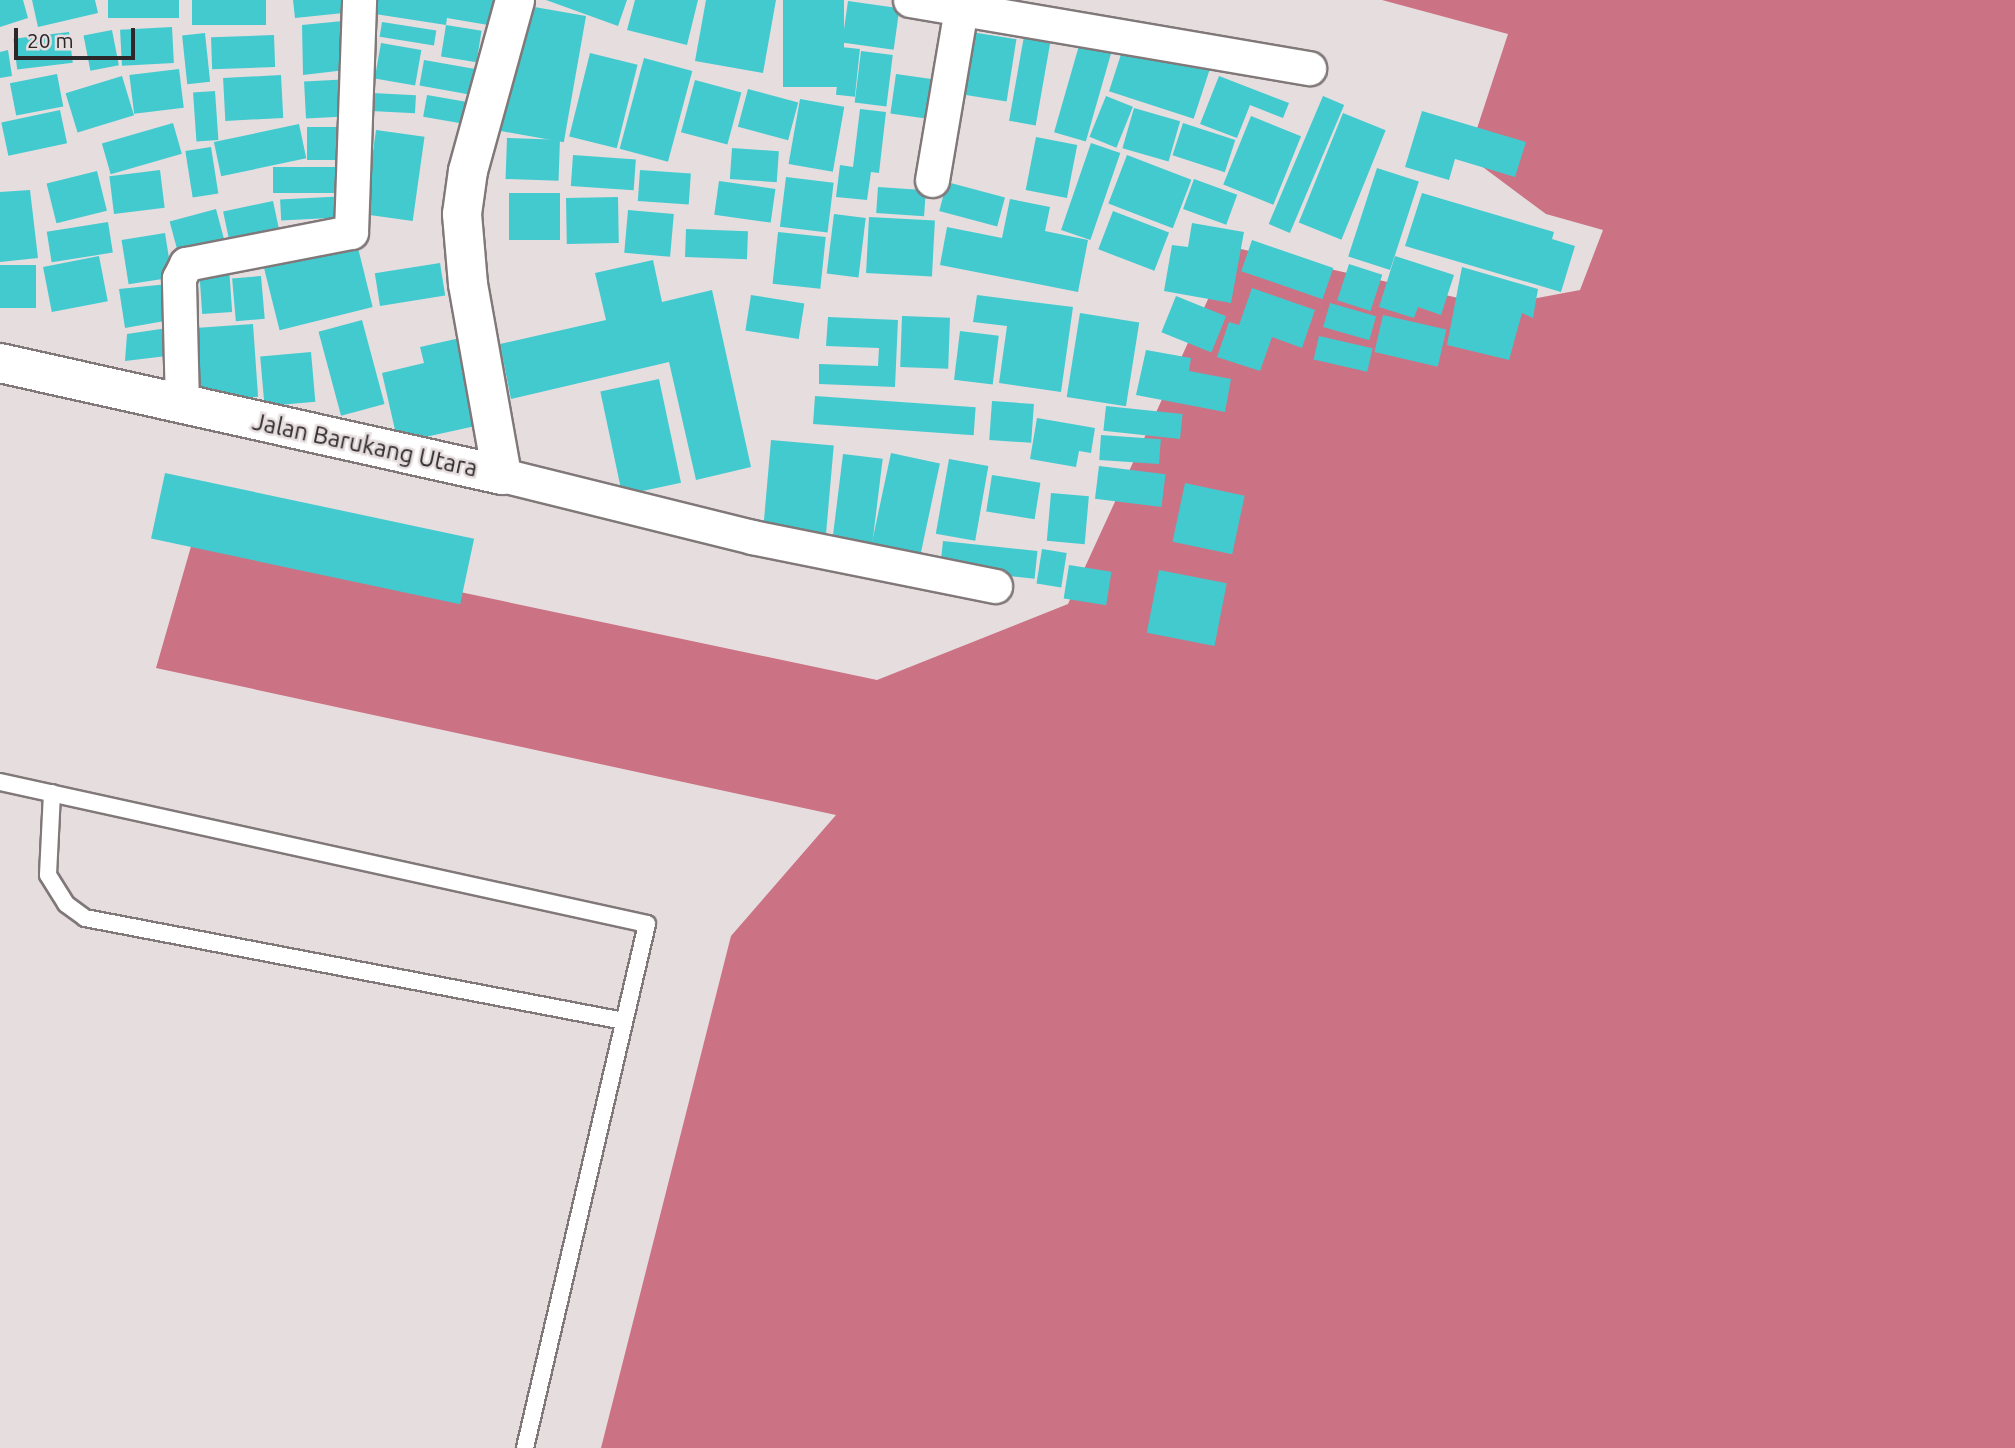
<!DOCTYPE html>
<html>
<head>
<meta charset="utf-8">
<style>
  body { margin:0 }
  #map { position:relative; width:2015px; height:1448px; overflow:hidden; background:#e6ddde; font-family:Ubuntu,sans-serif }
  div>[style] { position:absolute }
  .water>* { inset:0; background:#cb7284 }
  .building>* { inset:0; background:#43cacf; transform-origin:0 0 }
  .roads { filter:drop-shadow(2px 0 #807879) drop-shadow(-2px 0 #807879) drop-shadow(0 2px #807879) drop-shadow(0 -2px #807879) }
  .lane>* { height:16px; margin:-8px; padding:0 8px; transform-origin:8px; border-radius:8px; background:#fff }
  .street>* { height:33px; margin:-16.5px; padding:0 16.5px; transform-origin:16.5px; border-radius:16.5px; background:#fff }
  .secondary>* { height:38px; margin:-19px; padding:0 19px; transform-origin:19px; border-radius:19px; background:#fff }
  span { translate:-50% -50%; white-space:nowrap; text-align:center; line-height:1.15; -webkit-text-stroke:5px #e6ddde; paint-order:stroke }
  .street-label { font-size:24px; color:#2c2829 }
  .scale { position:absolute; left:14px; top:28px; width:121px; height:32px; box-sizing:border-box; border:4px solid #2c2829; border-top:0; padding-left:9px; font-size:21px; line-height:24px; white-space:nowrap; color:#2c2829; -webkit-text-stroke:5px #e6ddde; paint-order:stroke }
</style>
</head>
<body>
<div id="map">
  <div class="water">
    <div style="clip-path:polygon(1382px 0,2015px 0,2015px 1448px,601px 1448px,731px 936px,836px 815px,156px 668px,194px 536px,877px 680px,1068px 604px,1232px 247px,1494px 306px,1580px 290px,1603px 230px,1546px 214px,1468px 156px,1508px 34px)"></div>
  </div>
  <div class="building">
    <div style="clip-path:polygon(0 0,23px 0,28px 18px,0 27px)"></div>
    <div style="clip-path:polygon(32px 0,95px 0,98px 13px,38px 27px)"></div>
    <div style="left:108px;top:0;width:71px;height:18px"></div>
    <div style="left:192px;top:0;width:74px;height:25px"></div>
    <div style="clip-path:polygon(293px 0,353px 0,353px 12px,295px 18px)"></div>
    <div style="clip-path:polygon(378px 0,498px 0,494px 26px,447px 18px,446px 25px,375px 14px)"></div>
    <div style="clip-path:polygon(546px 0,627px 0,618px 26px)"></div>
    <div style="clip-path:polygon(635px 0,698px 0,687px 45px,627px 30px)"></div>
    <div style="clip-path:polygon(706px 0,776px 0,763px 73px,695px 61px)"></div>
    <div style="left:783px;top:0;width:61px;height:87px"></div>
    <div style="left:848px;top:1px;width:52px;height:42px;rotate:8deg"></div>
    <div style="left:523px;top:5px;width:64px;height:128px;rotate:10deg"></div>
    <div style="clip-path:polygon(353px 20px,354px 69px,303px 75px,302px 25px)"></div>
    <div style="left:382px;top:22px;width:55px;height:15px;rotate:9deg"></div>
    <div style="left:446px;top:25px;width:36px;height:32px;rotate:9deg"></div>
    <div style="left:172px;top:27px;width:36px;height:52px;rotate:87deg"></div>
    <div style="left:112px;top:30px;width:36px;height:29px;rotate:79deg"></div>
    <div style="left:69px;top:32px;width:31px;height:56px;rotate:83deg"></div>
    <div style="left:971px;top:32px;width:46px;height:63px;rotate:9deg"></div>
    <div style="left:205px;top:33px;width:49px;height:23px;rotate:84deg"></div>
    <div style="left:274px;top:35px;width:32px;height:63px;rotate:88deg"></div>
    <div style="left:1024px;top:36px;width:27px;height:86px;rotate:10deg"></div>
    <div style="left:1126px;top:39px;width:89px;height:55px;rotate:18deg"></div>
    <div style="left:1080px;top:42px;width:33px;height:94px;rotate:16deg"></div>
    <div style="left:381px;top:43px;width:41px;height:36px;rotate:10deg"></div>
    <div style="left:841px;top:47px;width:19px;height:48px;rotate:6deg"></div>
    <div style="clip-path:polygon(8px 50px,12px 76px,0 78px,0 52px)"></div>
    <div style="left:861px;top:51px;width:32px;height:52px;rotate:7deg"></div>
    <div style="left:590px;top:53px;width:49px;height:86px;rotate:14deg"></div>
    <div style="left:644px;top:58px;width:50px;height:94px;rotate:15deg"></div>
    <div style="left:424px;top:60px;width:52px;height:26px;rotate:10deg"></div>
    <div style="left:179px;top:69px;width:39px;height:50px;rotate:83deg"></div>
    <div style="left:57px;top:74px;width:33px;height:48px;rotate:79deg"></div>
    <div style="left:896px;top:74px;width:50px;height:40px;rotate:8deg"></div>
    <div style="left:281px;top:75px;width:43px;height:58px;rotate:87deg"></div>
    <div style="left:122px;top:76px;width:41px;height:59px;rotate:73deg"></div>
    <div style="clip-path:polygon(1219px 76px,1289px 103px,1283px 118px,1250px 105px,1237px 138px,1200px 124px)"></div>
    <div style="left:352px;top:79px;width:37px;height:48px;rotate:87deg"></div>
    <div style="left:695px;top:80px;width:48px;height:54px;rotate:15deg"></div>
    <div style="left:748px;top:89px;width:52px;height:39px;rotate:15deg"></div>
    <div style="left:215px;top:91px;width:49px;height:22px;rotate:86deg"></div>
    <div style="left:372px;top:93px;width:44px;height:18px;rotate:3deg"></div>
    <div style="left:427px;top:95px;width:41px;height:22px;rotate:10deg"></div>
    <div style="left:1106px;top:96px;width:29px;height:44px;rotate:22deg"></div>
    <div style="left:1323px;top:96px;width:23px;height:139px;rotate:23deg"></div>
    <div style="left:800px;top:99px;width:45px;height:66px;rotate:10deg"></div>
    <div style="left:1134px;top:108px;width:48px;height:42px;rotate:16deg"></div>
    <div style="clip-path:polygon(860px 109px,886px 112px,879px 173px,871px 172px,867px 200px,836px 197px,840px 165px,853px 167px)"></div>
    <div style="left:60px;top:110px;width:34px;height:60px;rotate:78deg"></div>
    <div style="clip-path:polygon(1422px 111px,1526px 142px,1515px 177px,1455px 159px,1449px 180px,1405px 167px)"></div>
    <div style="left:1343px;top:113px;width:46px;height:118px;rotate:22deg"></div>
    <div style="left:1251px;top:116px;width:54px;height:74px;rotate:22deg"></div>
    <div style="left:173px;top:123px;width:32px;height:74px;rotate:74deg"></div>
    <div style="left:1183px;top:123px;width:55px;height:34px;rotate:18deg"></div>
    <div style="left:299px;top:124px;width:35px;height:87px;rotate:78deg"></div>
    <div style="left:307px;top:127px;width:44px;height:33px"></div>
    <div style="left:376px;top:130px;width:49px;height:85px;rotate:8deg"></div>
    <div style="left:1036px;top:137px;width:42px;height:54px;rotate:11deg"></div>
    <div style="left:507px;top:138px;width:53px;height:41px;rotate:2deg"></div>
    <div style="left:1091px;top:143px;width:31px;height:92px;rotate:19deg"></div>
    <div style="left:211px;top:147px;width:47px;height:26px;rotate:81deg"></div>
    <div style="left:732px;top:148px;width:47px;height:31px;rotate:4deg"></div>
    <div style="left:573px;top:155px;width:63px;height:31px;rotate:4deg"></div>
    <div style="left:1127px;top:155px;width:69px;height:52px;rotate:21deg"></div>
    <div style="left:273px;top:167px;width:77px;height:26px"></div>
    <div style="left:1377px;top:168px;width:44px;height:93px;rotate:18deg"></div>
    <div style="left:160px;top:170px;width:38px;height:51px;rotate:83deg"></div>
    <div style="left:640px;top:170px;width:51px;height:31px;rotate:4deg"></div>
    <div style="left:97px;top:171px;width:41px;height:52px;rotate:76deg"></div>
    <div style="left:786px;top:177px;width:48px;height:50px;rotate:7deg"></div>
    <div style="left:1194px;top:179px;width:46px;height:32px;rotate:20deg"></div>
    <div style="left:719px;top:181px;width:57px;height:34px;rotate:8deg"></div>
    <div style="left:947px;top:182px;width:60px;height:30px;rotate:15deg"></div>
    <div style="left:878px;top:187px;width:48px;height:26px;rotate:4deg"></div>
    <div style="clip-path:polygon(30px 190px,38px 258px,0 262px,0 192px)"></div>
    <div style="left:560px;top:193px;width:47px;height:51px;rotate:90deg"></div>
    <div style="clip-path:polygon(1422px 193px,1554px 232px,1552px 239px,1575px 246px,1561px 292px,1405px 246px)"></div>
    <div style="left:348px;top:196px;width:21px;height:68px;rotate:87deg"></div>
    <div style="left:618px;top:197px;width:46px;height:52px;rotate:89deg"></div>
    <div style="clip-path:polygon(1010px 199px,1050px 207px,1045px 231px,1088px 240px,1078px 292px,940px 265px,947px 227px,1002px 238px)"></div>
    <div style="left:273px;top:201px;width:29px;height:51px;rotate:78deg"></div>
    <div style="left:216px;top:209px;width:39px;height:48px;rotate:75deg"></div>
    <div style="left:628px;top:210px;width:46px;height:43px;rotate:5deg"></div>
    <div style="left:1113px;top:211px;width:60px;height:41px;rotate:21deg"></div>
    <div style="left:834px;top:214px;width:32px;height:60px;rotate:7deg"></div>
    <div style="left:869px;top:217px;width:66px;height:56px;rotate:3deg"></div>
    <div style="left:108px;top:222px;width:31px;height:62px;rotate:81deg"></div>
    <div style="clip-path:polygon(1192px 223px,1244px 232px,1231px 303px,1164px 291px,1172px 245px,1188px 247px)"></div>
    <div style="left:686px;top:229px;width:62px;height:28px;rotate:2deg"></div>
    <div style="left:778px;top:232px;width:48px;height:52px;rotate:6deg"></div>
    <div style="left:165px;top:233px;width:45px;height:44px;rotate:81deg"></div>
    <div style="left:356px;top:240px;width:69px;height:96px;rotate:76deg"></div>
    <div style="left:1252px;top:240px;width:86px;height:33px;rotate:19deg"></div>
    <div style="left:99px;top:256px;width:46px;height:57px;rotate:79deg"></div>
    <div style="clip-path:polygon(1395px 256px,1454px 275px,1441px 315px,1418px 307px,1414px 318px,1379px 307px)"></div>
    <div style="clip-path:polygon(653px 260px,662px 302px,712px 290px,751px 467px,696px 480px,669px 362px,511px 399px,500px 344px,606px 320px,595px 273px)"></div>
    <div style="left:440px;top:263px;width:33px;height:66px;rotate:81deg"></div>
    <div style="left:1349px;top:264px;width:35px;height:38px;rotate:18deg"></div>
    <div style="left:0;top:265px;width:36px;height:43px"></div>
    <div style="left:229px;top:267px;width:45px;height:30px;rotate:86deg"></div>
    <div style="clip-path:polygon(1462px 267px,1538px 289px,1533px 318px,1522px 313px,1509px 360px,1447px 345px)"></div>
    <div style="left:261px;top:276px;width:43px;height:29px;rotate:85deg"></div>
    <div style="clip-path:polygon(168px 284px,176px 319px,125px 328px,119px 289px)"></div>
    <div style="clip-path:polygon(1252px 288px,1315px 310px,1302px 348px,1272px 337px,1260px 371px,1217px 357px,1229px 322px,1239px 325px)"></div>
    <div style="left:751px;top:295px;width:54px;height:36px;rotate:9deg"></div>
    <div style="clip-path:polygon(977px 295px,1073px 307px,1061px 392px,999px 383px,1007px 326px,973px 322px)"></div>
    <div style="left:1176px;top:296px;width:54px;height:39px;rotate:22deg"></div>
    <div style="left:1330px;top:303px;width:48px;height:25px;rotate:16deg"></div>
    <div style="left:1080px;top:313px;width:60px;height:85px;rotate:9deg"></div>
    <div style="left:1383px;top:315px;width:65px;height:38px;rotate:13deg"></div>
    <div style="left:902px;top:316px;width:48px;height:51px;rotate:2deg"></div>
    <div style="clip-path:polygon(828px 317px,898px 320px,895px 387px,819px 384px,819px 364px,878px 366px,879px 348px,826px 346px)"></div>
    <div style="left:362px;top:320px;width:87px;height:45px;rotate:75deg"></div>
    <div style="left:253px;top:324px;width:73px;height:65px;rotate:86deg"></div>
    <div style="clip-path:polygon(174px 327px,175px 355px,125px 361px,127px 334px)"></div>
    <div style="left:960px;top:331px;width:39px;height:49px;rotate:7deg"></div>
    <div style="left:1319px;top:336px;width:55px;height:24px;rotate:13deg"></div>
    <div style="clip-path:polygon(460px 338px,480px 425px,398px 443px,382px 373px,424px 363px,420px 347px)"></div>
    <div style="clip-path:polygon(1146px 350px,1191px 358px,1189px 371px,1231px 379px,1225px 412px,1136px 395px)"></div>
    <div style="left:311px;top:352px;width:50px;height:51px;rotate:85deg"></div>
    <div style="left:659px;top:379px;width:106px;height:60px;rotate:78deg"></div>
    <div style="left:815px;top:396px;width:161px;height:28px;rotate:4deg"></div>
    <div style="left:992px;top:401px;width:42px;height:39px;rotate:4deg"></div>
    <div style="left:1106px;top:406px;width:77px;height:25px;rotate:6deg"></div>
    <div style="clip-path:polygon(1037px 418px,1095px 428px,1091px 453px,1079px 451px,1076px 467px,1030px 459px)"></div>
    <div style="left:1101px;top:435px;width:60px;height:25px;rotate:4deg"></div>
    <div style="left:771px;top:440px;width:63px;height:92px;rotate:5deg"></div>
    <div style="left:891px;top:453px;width:50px;height:97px;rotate:12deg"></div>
    <div style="left:843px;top:454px;width:40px;height:86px;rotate:7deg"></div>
    <div style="left:949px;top:459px;width:40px;height:76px;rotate:10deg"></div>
    <div style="left:1099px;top:466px;width:67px;height:33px;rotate:7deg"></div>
    <div style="left:165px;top:473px;width:316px;height:67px;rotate:12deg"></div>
    <div style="left:992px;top:475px;width:49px;height:37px;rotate:9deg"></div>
    <div style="left:1185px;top:483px;width:61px;height:60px;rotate:12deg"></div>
    <div style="left:1051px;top:493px;width:38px;height:48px;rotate:5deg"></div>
    <div style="left:943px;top:541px;width:95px;height:28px;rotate:6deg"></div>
    <div style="left:1042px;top:549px;width:25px;height:35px;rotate:9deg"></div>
    <div style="left:1069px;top:565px;width:43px;height:34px;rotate:9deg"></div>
    <div style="left:1159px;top:570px;width:69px;height:64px;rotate:11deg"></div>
  </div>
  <div class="roads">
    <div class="lane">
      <div style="left:0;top:782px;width:662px;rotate:12.38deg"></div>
      <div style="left:647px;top:924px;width:538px;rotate:103.11deg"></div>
      <div style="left:52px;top:793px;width:82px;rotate:92.8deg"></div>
      <div style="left:48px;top:875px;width:34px;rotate:58deg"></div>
      <div style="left:66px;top:904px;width:24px;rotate:36deg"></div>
      <div style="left:85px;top:918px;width:549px;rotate:10.82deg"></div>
    </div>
    <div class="street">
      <div style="left:910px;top:0;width:405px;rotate:9.7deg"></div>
      <div style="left:932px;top:180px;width:174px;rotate:-80.4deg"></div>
      <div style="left:182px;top:405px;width:127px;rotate:-91.4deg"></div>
      <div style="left:179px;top:278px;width:16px;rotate:-63deg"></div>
      <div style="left:186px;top:264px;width:168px;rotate:-11deg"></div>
      <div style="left:351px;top:232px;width:232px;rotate:-88deg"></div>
      <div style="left:502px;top:475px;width:258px;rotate:13.9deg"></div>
      <div style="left:752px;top:537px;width:248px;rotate:11.4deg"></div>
    </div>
    <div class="secondary">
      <div style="left:0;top:363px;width:514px;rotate:12.58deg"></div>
      <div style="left:502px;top:475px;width:194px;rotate:-100.1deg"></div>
      <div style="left:468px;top:284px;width:70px;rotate:-94.9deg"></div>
      <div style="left:462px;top:214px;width:43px;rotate:-82.1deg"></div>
      <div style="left:468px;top:171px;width:177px;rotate:-74.6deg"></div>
    </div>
  </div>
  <div class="street-label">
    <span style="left:365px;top:445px;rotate:12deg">Jalan Barukang Utara</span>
  </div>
  <div class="scale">20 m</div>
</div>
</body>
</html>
